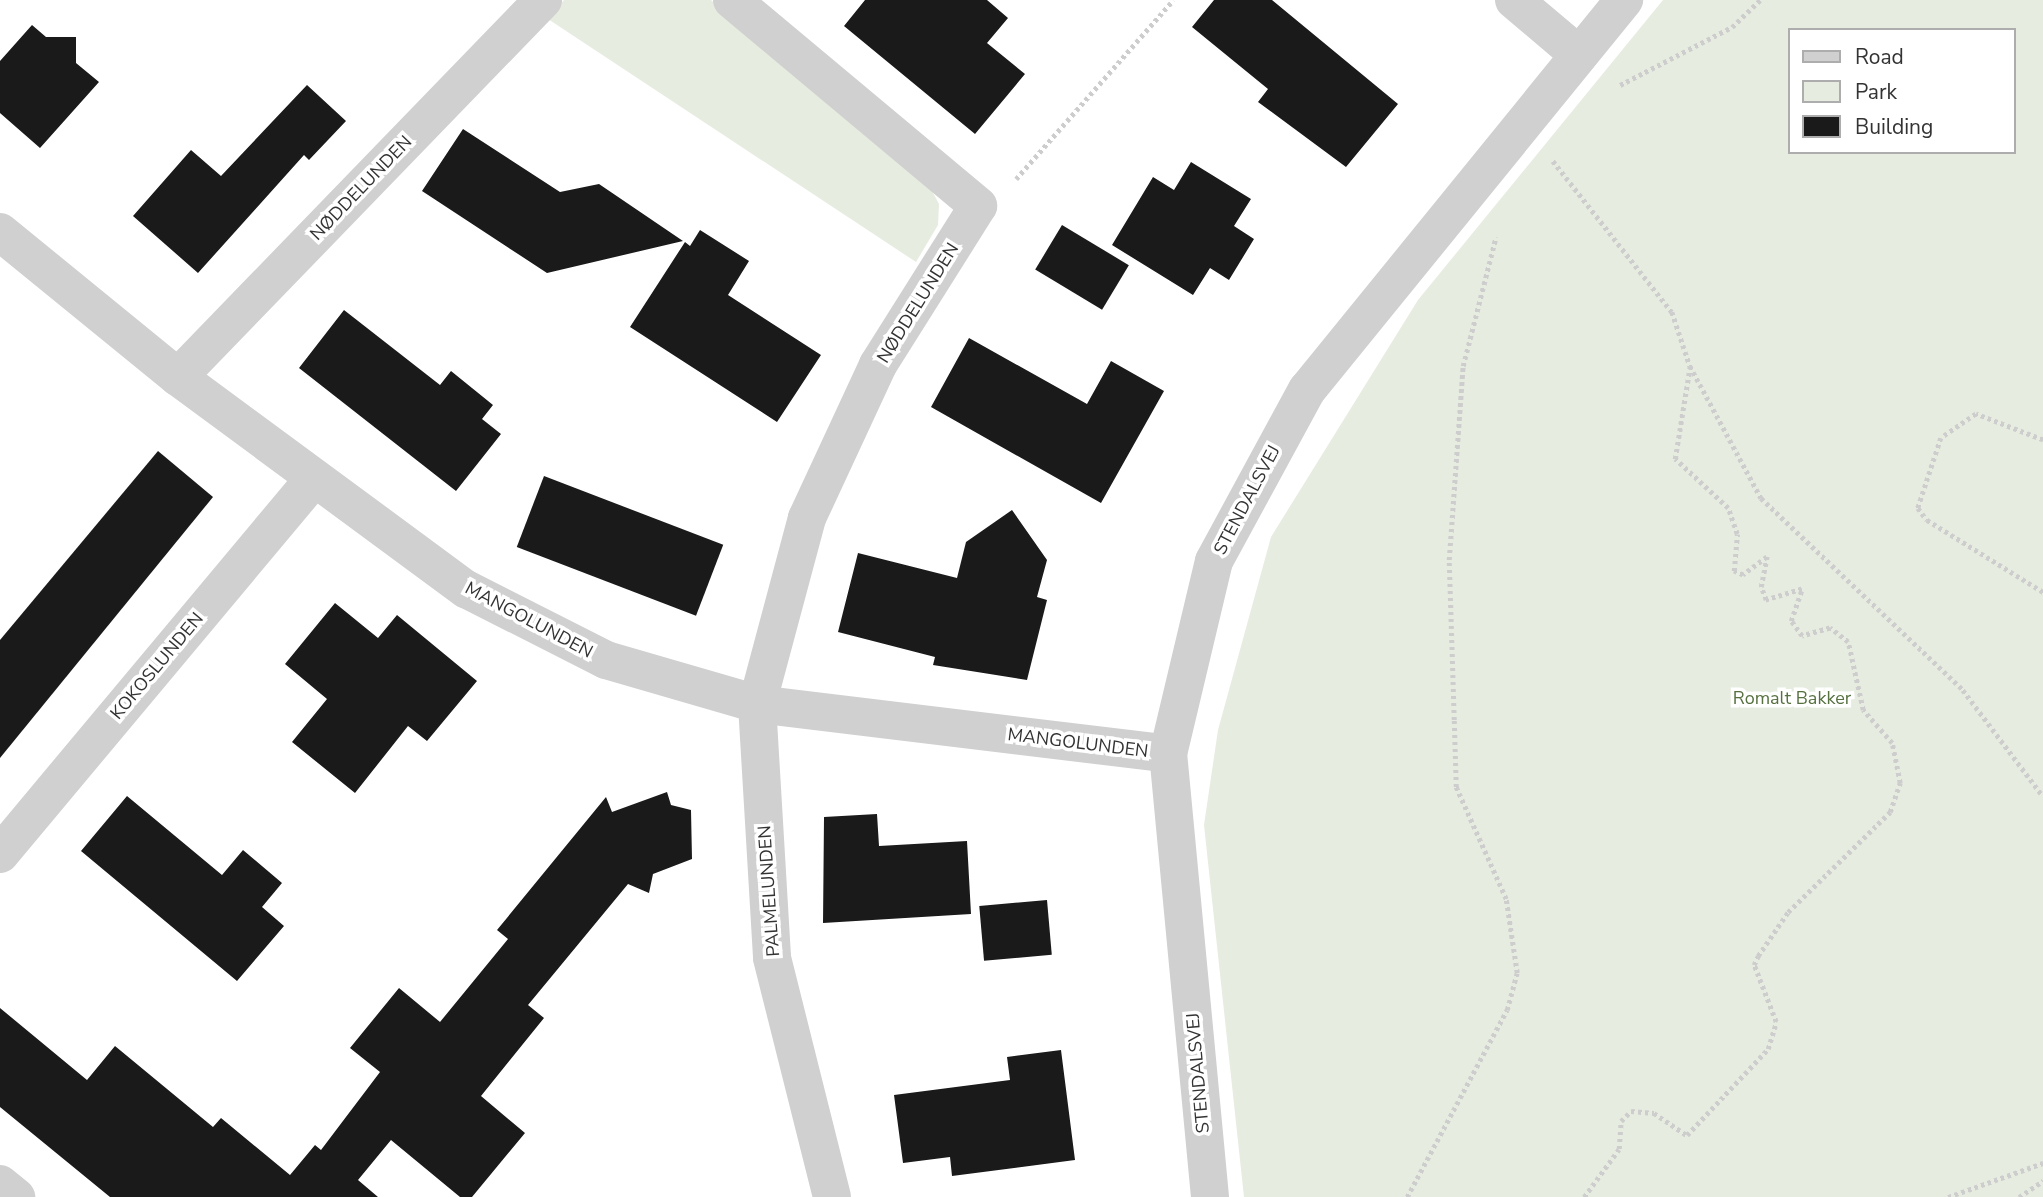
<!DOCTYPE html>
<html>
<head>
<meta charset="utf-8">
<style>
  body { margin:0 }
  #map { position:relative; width:2043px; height:1197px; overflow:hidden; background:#fff; font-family:"Nunito Sans",sans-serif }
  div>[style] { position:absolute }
  .green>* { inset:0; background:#e6ecdf }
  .building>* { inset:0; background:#1a1a1a; transform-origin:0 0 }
  .path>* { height:4.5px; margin-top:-2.25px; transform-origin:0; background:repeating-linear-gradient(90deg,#cdcdcd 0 3.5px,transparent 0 7px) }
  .minor>* { height:38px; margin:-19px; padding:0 19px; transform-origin:19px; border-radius:19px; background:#d0d0d0 }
  .tertiary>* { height:38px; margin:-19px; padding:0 19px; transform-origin:19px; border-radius:19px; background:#d0d0d0 }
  span { translate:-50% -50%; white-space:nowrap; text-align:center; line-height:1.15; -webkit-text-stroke:7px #fff; paint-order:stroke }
  .street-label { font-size:18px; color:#333 }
  .park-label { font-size:18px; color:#56703f }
  .legend { position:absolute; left:1788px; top:28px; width:228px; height:126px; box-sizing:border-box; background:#fff; border:2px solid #adadad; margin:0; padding:9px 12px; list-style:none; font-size:21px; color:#333 }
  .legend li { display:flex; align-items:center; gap:14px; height:35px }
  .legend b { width:35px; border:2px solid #adadad }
</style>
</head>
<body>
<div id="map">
  <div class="green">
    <div style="clip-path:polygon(564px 0,711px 0,931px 189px,939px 204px,938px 225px,916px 262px,548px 19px)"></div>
    <div style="clip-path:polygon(evenodd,1663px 0,2043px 0,2043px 1197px,1244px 1197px,1204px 825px,1218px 730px,1271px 537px,1418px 300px,1663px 0,1789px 30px,2013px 30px,2013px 152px,1789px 152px,1789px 30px)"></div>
  </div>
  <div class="building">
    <div style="clip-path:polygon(865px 0,987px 0,1008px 18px,987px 43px,1025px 74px,975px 134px,844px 26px)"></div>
    <div style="clip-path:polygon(1214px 0,1272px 0,1398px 104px,1346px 167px,1258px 102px,1268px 89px,1192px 27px)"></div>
    <div style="clip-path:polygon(32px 25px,46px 37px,76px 37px,76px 63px,99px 82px,40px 148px,0 113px,0 61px)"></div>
    <div style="clip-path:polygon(307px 85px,346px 121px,309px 160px,304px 155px,198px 273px,133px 216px,191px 150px,221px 176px)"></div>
    <div style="clip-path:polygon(463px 129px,560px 192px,599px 184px,683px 241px,547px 273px,422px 191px)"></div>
    <div style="clip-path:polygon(1191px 162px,1251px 199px,1234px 226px,1254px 239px,1229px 280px,1210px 268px,1193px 295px,1112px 245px,1153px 177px,1174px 190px)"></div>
    <div style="left:1062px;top:225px;width:78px;height:52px;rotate:31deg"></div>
    <div style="clip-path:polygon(700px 230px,749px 261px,728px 295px,821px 355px,777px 422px,630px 327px,685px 242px,690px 246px)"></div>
    <div style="clip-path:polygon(344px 310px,440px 385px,451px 371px,493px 405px,482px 419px,501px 434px,456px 491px,299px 368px)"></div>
    <div style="clip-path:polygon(969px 338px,1087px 404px,1111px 361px,1164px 391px,1101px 503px,931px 407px)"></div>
    <div style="clip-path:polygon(158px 451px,213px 497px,0 758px,0 640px)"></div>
    <div style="left:544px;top:476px;width:192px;height:76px;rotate:21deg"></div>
    <div style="clip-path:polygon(1012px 510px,1047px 560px,1037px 597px,1047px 600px,1027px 680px,933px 665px,935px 657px,838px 632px,858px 553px,957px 578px,966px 542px)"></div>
    <div style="clip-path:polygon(335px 603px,378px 638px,397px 615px,477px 681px,427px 741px,408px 726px,355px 793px,292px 742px,327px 699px,285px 664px)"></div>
    <div style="clip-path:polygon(667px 792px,671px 805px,691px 810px,692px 859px,653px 874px,649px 893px,628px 884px,528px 1005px,544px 1018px,481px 1096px,525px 1133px,472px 1197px,460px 1197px,391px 1140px,358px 1180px,378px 1197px,110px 1197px,0 1107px,0 1008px,87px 1080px,115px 1046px,213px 1127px,221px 1118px,290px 1175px,315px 1145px,321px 1150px,380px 1072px,350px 1048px,399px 988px,440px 1022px,508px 939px,497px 930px,606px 797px,612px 812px)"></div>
    <div style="clip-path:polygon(127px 796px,222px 875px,243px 850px,282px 883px,262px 907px,284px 926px,237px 981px,81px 851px)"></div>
    <div style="clip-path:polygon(877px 814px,879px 846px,967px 841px,971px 914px,823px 923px,824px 817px)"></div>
    <div style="left:1047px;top:900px;width:55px;height:68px;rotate:85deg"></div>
    <div style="clip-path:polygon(1061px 1050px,1075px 1160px,952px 1176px,950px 1157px,903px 1163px,894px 1095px,1010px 1080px,1007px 1057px)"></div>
  </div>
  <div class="path">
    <div style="left:1620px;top:85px;width:126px;rotate:-27.4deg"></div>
    <div style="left:1732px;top:27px;width:39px;rotate:-44deg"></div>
    <div style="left:1553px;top:161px;width:192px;rotate:51.8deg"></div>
    <div style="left:1672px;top:312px;width:57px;rotate:71.6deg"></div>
    <div style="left:1690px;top:366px;width:150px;rotate:61.7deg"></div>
    <div style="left:1761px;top:498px;width:279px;rotate:43.5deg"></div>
    <div style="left:1963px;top:690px;width:133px;rotate:53deg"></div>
    <div style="left:1016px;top:179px;width:238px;rotate:-48.7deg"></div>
    <div style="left:2043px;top:440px;width:72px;rotate:-158.8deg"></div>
    <div style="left:1976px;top:414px;width:42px;rotate:145.6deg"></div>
    <div style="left:1941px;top:438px;width:74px;rotate:108.2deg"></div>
    <div style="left:1918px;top:508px;width:15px;rotate:53deg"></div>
    <div style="left:1927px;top:520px;width:137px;rotate:31.8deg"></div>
    <div style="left:1407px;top:1197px;width:212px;rotate:-61.9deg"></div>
    <div style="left:1507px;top:1010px;width:38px;rotate:-75deg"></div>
    <div style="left:1517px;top:973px;width:75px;rotate:-98.5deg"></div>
    <div style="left:1506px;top:899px;width:123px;rotate:-114.1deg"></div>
    <div style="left:1456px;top:787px;width:67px;rotate:-91.7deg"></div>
    <div style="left:1454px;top:720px;width:160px;rotate:-91.8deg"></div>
    <div style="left:1449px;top:560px;width:195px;rotate:-85.9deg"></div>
    <div style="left:1463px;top:366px;width:133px;rotate:-75.7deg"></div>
    <div style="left:1584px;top:1197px;width:59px;rotate:-53.9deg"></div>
    <div style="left:1619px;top:1149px;width:28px;rotate:-86deg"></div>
    <div style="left:1621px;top:1121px;width:14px;rotate:-45deg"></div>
    <div style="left:1631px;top:1111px;width:23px;rotate:5deg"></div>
    <div style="left:1654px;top:1113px;width:40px;rotate:34deg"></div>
    <div style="left:1687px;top:1135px;width:118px;rotate:-46.7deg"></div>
    <div style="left:1768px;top:1049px;width:28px;rotate:-73deg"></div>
    <div style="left:1776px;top:1022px;width:61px;rotate:-111.1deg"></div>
    <div style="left:1754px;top:965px;width:10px;rotate:-66deg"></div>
    <div style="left:1758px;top:956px;width:53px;rotate:-55.7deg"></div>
    <div style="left:1788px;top:912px;width:143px;rotate:-44.4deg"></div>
    <div style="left:1890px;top:812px;width:31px;rotate:-71deg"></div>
    <div style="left:1900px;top:783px;width:41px;rotate:-101.3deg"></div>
    <div style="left:1892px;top:743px;width:44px;rotate:-131.3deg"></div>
    <div style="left:1863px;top:710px;width:70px;rotate:-102.4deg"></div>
    <div style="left:1848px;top:642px;width:23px;rotate:-142deg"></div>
    <div style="left:1830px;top:628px;width:29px;rotate:164deg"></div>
    <div style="left:1802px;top:636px;width:19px;rotate:-126deg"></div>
    <div style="left:1791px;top:621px;width:34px;rotate:-71deg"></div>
    <div style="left:1802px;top:589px;width:38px;rotate:163deg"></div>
    <div style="left:1766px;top:600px;width:14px;rotate:-111deg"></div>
    <div style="left:1761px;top:587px;width:31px;rotate:-79deg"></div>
    <div style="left:1767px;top:557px;width:30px;rotate:143deg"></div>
    <div style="left:1743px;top:575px;width:10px;rotate:-156deg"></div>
    <div style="left:1734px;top:571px;width:37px;rotate:-85deg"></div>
    <div style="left:1737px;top:534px;width:28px;rotate:-109deg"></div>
    <div style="left:1728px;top:508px;width:72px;rotate:-137.2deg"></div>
    <div style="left:1675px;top:459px;width:94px;rotate:-80.8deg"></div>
    <div style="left:1948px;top:1197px;width:101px;rotate:-19.7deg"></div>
    <div style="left:2019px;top:1197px;width:29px;rotate:-34deg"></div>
  </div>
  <div class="minor">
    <div style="left:732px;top:0;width:321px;rotate:39.9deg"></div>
    <div style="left:978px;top:206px;width:188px;rotate:122.2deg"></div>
    <div style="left:878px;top:365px;width:169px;rotate:114.9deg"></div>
    <div style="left:807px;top:518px;width:193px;rotate:105deg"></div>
    <div style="left:757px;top:704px;width:254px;rotate:86.6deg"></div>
    <div style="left:772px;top:958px;width:246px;rotate:75.9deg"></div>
    <div style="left:1514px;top:0;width:85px;rotate:40.2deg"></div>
    <div style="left:0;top:232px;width:230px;rotate:39.2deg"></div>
    <div style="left:178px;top:377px;width:358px;rotate:36.4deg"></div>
    <div style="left:466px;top:589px;width:157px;rotate:26.9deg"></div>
    <div style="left:606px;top:660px;width:157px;rotate:16.2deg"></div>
    <div style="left:757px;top:704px;width:414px;rotate:6.9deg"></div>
    <div style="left:178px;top:377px;width:525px;rotate:-45.93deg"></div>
    <div style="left:0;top:854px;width:488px;rotate:-50.1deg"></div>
    <div style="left:0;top:1184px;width:21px;rotate:39deg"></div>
  </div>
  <div class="tertiary">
    <div style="left:1210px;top:1197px;width:445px;rotate:-95.4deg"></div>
    <div style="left:1168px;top:754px;width:198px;rotate:-76.6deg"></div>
    <div style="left:1214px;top:561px;width:195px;rotate:-61.5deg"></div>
    <div style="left:1307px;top:390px;width:503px;rotate:-50.9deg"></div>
  </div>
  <div class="street-label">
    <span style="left:361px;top:188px;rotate:-46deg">NØDDELUNDEN</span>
    <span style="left:918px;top:303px;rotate:-58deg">NØDDELUNDEN</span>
    <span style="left:1247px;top:500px;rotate:-62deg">STENDALSVEJ</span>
    <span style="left:529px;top:620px;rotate:28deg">MANGOLUNDEN</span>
    <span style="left:157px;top:666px;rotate:-50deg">KOKOSLUNDEN</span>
    <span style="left:1078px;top:743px;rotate:7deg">MANGOLUNDEN</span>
    <span style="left:769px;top:891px;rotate:-94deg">PALMELUNDEN</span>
    <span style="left:1198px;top:1073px;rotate:-95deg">STENDALSVEJ</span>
  </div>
  <div class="park-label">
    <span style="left:1792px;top:698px">Romalt Bakker</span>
  </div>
  <ul class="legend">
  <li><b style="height:9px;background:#d0d0d0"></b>Road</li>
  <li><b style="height:19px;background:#e6ecdf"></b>Park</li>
  <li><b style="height:19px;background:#1a1a1a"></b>Building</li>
  </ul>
</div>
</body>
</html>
